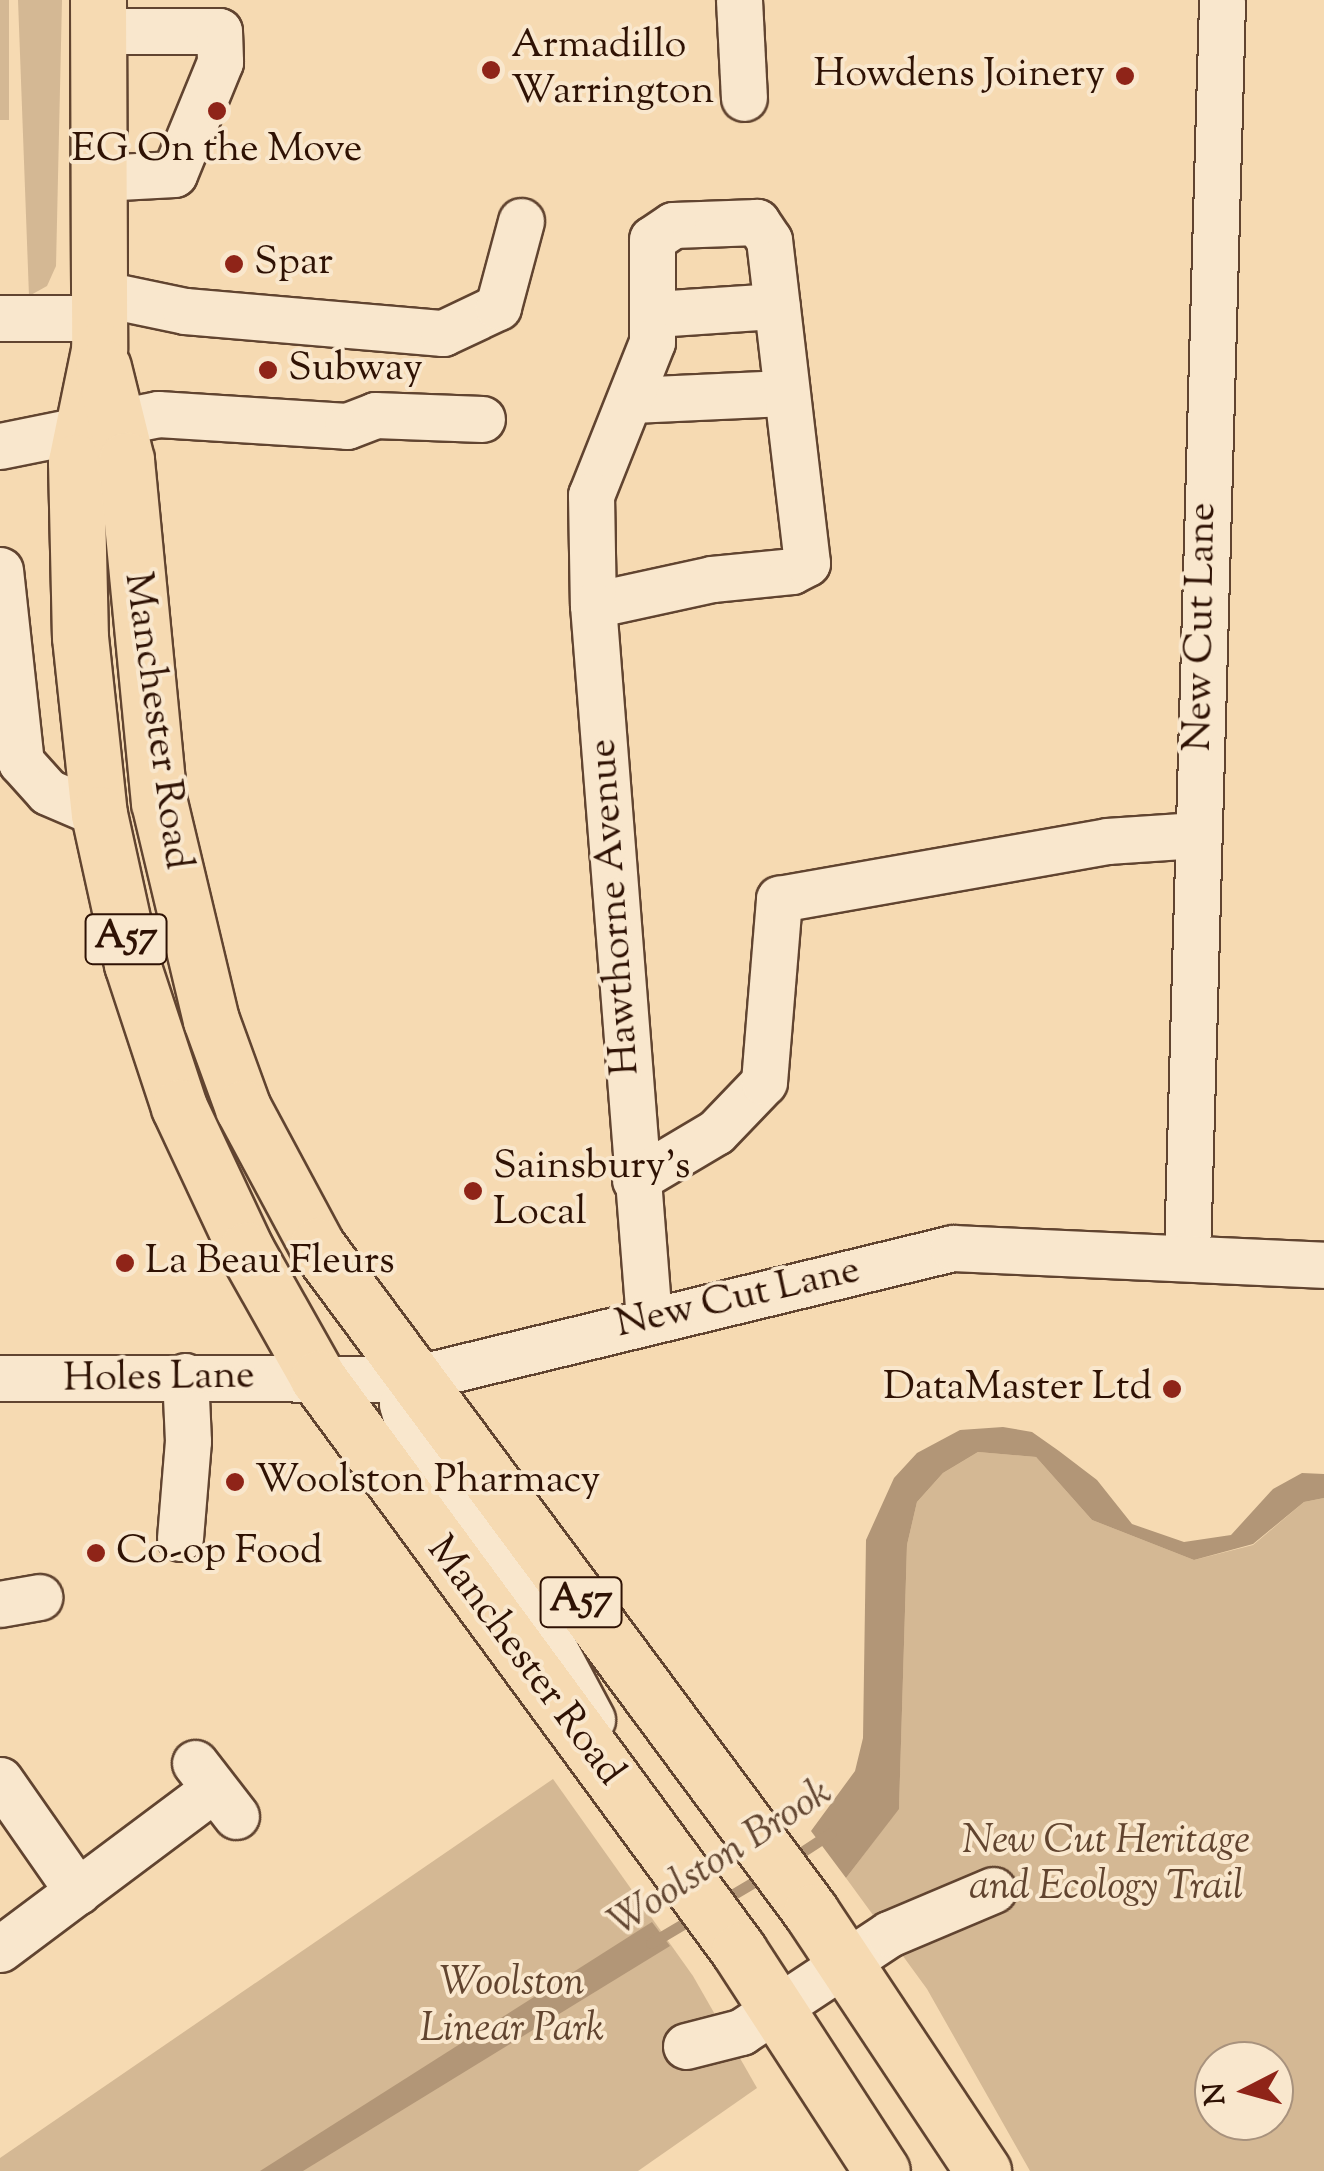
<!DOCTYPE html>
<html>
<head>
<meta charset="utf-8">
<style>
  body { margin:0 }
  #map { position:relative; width:1324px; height:2171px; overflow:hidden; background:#f6dab2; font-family:"Sorts Mill Goudy",serif }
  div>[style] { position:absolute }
  .green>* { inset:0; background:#d4b894; transform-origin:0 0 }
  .water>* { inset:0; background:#b29677 }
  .stream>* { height:11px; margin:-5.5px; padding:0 5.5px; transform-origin:5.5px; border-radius:5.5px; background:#b29677 }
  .roads { filter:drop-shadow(2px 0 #614430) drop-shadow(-2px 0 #614430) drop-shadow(0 2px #614430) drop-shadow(0 -2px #614430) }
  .minor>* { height:45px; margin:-22.5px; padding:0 22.5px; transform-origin:22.5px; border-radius:22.5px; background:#f9e7cd }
  .major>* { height:55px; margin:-27.5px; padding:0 27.5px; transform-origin:27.5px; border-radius:27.5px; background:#f6dab2 }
  .dots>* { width:28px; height:28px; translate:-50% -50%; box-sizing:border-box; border:5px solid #f9e7cd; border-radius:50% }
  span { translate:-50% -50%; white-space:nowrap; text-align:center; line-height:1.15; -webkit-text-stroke:8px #f9e7cd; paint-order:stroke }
  .shield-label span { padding:2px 8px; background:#f9e7cd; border:2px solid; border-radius:8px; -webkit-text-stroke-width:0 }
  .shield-label { font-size:38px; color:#2f1204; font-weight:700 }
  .poi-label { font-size:40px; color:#2f1204 }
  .left { translate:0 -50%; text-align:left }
  .right { translate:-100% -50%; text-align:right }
  .street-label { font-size:40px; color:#2f1204 }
  .park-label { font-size:40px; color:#61442f; font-style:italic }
  .water-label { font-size:42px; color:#634732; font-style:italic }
  .north { position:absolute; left:1194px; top:2041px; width:100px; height:100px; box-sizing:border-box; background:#f9e7cd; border:2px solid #a8927d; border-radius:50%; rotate:264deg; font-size:28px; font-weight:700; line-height:40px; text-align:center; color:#2f1204 }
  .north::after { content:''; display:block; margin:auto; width:35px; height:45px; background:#8f2418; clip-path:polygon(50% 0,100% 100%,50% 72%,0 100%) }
</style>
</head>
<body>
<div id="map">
  <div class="green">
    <div style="left:0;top:0;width:9px;height:120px"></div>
    <div style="clip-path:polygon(18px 0,62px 0,56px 266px,47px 286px,29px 296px)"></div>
    <div style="clip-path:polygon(evenodd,978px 1452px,1036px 1457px,1092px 1520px,1194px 1560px,1253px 1545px,1304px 1502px,1324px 1498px,1324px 2171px,1030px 2171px,927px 1989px,846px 1878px,899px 1808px,907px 1545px,917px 1502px,943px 1473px,978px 1452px,1214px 2061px,1274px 2061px,1274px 2121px,1214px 2121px,1214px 2061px)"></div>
    <div style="clip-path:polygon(553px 1779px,693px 1976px,757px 2088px,638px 2171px,0 2171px,0 2158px)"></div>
  </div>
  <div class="water">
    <div style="clip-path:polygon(1003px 1427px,1032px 1432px,1059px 1451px,1097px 1480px,1132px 1524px,1184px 1542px,1231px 1535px,1273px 1489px,1302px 1473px,1324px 1474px,1324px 1498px,1304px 1502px,1253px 1544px,1194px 1560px,1092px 1520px,1036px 1457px,978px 1452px,943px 1473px,917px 1502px,907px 1545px,899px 1809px,846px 1878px,811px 1831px,855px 1771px,863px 1738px,866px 1540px,894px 1478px,917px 1453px,960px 1430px)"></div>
    <div style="clip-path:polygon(652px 1922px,670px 1946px,303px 2171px,260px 2171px)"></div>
  </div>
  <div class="stream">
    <div style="left:788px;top:1861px;width:51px;rotate:-33.1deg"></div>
    <div style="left:720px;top:1902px;width:51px;rotate:-30.6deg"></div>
    <div style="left:651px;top:1943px;width:51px;rotate:-30.6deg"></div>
  </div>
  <div class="roads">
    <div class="minor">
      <div style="left:739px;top:0;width:98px;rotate:87.1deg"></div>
      <div style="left:98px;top:31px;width:121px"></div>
      <div style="left:219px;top:31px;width:31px;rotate:88deg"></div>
      <div style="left:220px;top:62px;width:121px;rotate:112.3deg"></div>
      <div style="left:174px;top:174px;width:74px;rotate:176.9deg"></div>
      <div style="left:99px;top:293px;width:88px;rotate:11.8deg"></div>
      <div style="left:185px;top:311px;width:259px;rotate:4.9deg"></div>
      <div style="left:443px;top:333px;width:61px;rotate:-25.3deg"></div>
      <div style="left:498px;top:307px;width:89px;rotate:-75deg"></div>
      <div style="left:655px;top:314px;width:122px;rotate:-3.8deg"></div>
      <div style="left:0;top:318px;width:98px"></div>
      <div style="left:632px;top:400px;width:153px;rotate:-2.6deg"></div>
      <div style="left:0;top:446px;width:161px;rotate:-11.4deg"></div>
      <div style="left:158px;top:414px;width:189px;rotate:3.6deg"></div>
      <div style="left:347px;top:426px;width:30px;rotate:-21deg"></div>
      <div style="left:375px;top:415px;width:107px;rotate:2.1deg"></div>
      <div style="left:0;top:570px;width:193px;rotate:83.8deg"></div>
      <div style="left:21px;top:762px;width:40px;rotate:48deg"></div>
      <div style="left:48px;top:792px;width:56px;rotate:23.3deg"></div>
      <div style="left:593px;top:605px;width:122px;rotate:-12.3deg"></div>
      <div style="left:712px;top:579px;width:80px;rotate:-5.7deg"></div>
      <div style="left:792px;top:571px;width:17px;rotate:-28deg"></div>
      <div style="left:807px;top:563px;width:325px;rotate:-96.7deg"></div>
      <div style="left:769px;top:240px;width:22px;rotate:-124deg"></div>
      <div style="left:757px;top:222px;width:84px;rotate:178deg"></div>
      <div style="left:673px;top:225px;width:25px;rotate:146deg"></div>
      <div style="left:652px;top:239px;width:103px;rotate:90deg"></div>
      <div style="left:652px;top:342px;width:165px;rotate:111.7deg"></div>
      <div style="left:591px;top:495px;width:110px;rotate:89deg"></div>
      <div style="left:593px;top:605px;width:716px;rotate:85.52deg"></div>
      <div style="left:635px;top:1180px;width:94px;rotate:-30.7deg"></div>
      <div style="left:716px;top:1132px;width:69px;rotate:-46.2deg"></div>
      <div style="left:764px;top:1082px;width:184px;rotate:-85.3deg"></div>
      <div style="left:779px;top:899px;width:333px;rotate:-10deg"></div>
      <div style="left:1107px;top:841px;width:90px;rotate:-3.8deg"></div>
      <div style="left:1187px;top:1255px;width:1255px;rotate:-88.4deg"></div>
      <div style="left:0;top:1378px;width:413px;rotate:0.1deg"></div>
      <div style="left:413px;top:1379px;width:556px;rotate:-13.64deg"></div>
      <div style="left:953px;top:1248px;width:371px;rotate:2.6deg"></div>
      <div style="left:413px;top:1379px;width:27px;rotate:114deg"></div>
      <div style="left:402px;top:1404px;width:36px;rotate:74deg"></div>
      <div style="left:412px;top:1439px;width:236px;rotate:55.4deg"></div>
      <div style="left:546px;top:1633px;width:98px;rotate:61.9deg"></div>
      <div style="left:180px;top:1538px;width:97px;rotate:-85.3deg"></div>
      <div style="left:188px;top:1441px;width:65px;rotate:-92.6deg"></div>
      <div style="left:0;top:1604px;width:40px;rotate:-10deg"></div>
      <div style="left:195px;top:1763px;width:67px;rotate:52.3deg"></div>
      <div style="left:0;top:1780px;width:136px;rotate:55.1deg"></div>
      <div style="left:0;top:1949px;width:267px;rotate:-36.8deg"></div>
      <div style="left:686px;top:2046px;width:57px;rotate:-14.3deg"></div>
      <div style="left:741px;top:2032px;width:178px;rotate:-33.5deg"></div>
      <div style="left:889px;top:1934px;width:113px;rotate:-22.9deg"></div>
    </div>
    <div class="major">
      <div style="left:98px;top:0;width:350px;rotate:89.8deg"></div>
      <div style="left:99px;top:350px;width:114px;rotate:101.6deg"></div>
      <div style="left:76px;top:462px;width:175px;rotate:88.7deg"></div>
      <div style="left:80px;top:637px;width:178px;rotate:83.9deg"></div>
      <div style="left:99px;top:814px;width:154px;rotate:77.6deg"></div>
      <div style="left:132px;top:964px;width:151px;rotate:71.8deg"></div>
      <div style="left:179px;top:1107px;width:158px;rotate:64.9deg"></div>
      <div style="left:246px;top:1250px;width:147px;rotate:60.6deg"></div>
      <div style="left:318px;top:1378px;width:711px;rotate:53.69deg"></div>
      <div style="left:739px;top:1951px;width:262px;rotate:57deg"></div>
      <div style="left:103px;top:367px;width:96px;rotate:76.1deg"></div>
      <div style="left:126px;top:460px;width:344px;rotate:84.5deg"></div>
      <div style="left:159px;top:802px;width:224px;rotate:76.6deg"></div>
      <div style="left:211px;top:1020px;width:94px;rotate:70deg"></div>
      <div style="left:243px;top:1108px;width:157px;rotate:61.8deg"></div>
      <div style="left:317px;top:1246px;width:829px;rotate:53.43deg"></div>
      <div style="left:811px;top:1912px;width:311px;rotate:56.4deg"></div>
    </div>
  </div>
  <div class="dots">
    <div style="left:491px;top:70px;background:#8f2418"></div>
    <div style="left:1125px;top:76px;background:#8f2418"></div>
    <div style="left:217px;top:111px;background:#8f2418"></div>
    <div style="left:234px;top:264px;background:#8f2418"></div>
    <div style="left:268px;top:370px;background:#8f2418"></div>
    <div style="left:473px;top:1191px;background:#8f2418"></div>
    <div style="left:125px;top:1263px;background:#8f2418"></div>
    <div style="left:1172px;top:1389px;background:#8f2418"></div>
    <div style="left:235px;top:1482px;background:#8f2418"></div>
    <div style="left:96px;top:1553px;background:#8f2418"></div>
  </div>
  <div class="shield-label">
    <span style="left:126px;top:939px">A57</span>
    <span style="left:581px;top:1602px">A57</span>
  </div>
  <div class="poi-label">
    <span class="left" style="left:511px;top:70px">Armadillo<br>Warrington</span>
    <span class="right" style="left:1105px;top:76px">Howdens Joinery</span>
    <span style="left:217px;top:151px">EG On the Move</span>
    <span class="left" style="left:254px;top:264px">Spar</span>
    <span class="left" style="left:288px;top:370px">Subway</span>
    <span class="left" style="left:493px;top:1191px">Sainsbury's<br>Local</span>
    <span class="left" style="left:145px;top:1263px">La Beau Fleurs</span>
    <span class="right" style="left:1152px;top:1389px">DataMaster Ltd</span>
    <span class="left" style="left:255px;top:1482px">Woolston Pharmacy</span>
    <span class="left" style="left:116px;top:1553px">Co-op Food</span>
  </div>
  <div class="street-label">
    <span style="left:1202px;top:627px;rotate:-89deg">New Cut Lane</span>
    <span style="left:156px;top:721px;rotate:82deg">Manchester Road</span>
    <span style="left:616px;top:907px;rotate:-94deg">Hawthorne Avenue</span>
    <span style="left:738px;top:1299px;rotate:-13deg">New Cut Lane</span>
    <span style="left:159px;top:1379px;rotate:-1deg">Holes Lane</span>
    <span style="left:524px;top:1662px;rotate:53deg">Manchester Road</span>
  </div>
  <div class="park-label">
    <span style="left:1106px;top:1866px">New Cut Heritage<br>and Ecology Trail</span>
    <span style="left:512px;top:2008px">Woolston<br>Linear Park</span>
  </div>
  <div class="water-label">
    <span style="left:721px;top:1859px;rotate:-33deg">Woolston Brook</span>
  </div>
  <div class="north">N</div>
</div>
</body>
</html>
